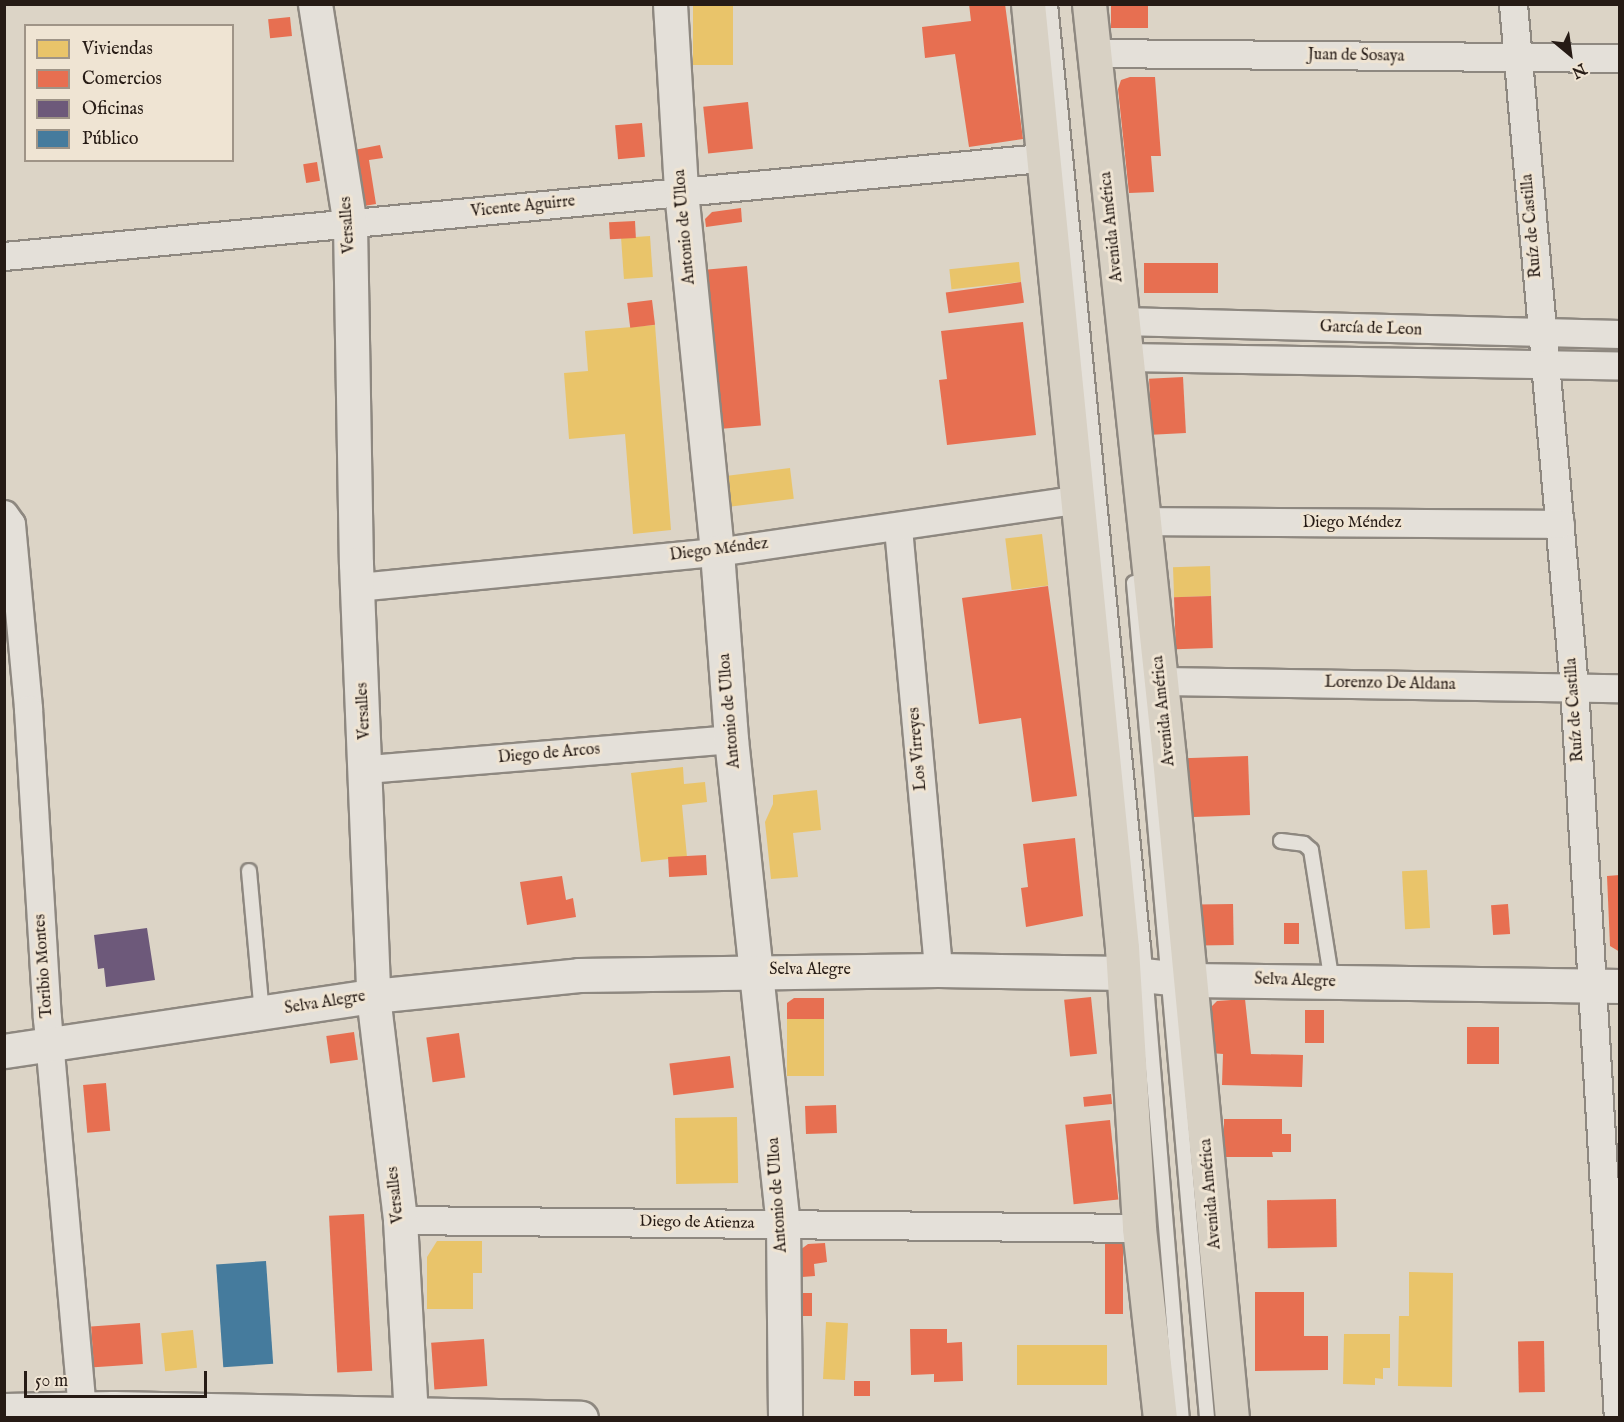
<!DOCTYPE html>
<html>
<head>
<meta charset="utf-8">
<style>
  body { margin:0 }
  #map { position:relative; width:1624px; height:1422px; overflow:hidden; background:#dcd4c6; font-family:"IM FELL English",serif }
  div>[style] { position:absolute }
  .homes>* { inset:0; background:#e9c46a; transform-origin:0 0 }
  .shops>* { inset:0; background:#e76f51; transform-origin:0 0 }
  .offices>* { inset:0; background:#6d597a }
  .public>* { inset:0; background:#457b9d; transform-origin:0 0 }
  .roads { filter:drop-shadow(2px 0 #8e8880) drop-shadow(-2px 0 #8e8880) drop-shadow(0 2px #8e8880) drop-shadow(0 -2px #8e8880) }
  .service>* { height:14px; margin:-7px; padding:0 7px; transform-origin:7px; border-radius:7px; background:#e4e0d9 }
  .minor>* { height:27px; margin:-13.5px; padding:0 13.5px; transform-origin:13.5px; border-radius:13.5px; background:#e4e0d9 }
  .tertiary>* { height:33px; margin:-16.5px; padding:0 16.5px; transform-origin:16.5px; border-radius:16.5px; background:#e4e0d9 }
  .primary>* { height:33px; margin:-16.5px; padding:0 16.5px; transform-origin:16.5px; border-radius:16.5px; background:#d8d1c4 }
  span { translate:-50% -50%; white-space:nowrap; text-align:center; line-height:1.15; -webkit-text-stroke:6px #efe4d3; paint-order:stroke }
  .street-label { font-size:16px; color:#261b15 }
  .frame { position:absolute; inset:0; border:6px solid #261b15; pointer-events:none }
  .legend { position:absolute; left:24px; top:24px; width:210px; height:138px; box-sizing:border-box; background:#efe4d3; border:2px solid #9f9487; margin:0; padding:8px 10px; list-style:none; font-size:18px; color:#261b15 }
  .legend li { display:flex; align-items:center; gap:12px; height:30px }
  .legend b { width:30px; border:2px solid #9f9487 }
  .north { position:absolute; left:1540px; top:24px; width:60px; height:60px; -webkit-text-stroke:4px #efe4d3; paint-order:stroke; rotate:151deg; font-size:16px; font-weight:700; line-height:24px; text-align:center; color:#261b15 }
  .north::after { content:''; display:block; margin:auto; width:21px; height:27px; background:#261b15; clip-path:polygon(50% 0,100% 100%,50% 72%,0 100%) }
  .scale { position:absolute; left:24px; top:1371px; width:183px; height:27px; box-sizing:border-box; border:3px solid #261b15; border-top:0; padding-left:8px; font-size:18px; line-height:21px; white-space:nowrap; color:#261b15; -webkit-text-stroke:4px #efe4d3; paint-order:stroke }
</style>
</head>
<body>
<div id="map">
  <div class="homes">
    <div style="left:693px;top:4px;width:40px;height:61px"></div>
    <div style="left:650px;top:236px;width:41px;height:29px;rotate:86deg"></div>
    <div style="left:1019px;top:262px;width:20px;height:70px;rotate:84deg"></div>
    <div style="clip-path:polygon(655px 325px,671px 530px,633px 534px,625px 434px,569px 439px,564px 373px,588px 371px,585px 331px)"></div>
    <div style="left:790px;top:468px;width:31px;height:63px;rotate:83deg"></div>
    <div style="left:1042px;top:534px;width:52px;height:37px;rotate:83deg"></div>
    <div style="left:1210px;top:566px;width:30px;height:37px;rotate:88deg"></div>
    <div style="clip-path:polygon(683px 767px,684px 784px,705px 782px,707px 802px,682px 805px,687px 857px,641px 862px,631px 773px)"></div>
    <div style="clip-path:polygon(817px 790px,821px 830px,793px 833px,798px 877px,771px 879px,765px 822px,773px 804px,773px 795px)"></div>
    <div style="left:1427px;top:870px;width:58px;height:25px;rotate:87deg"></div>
    <div style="left:787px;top:1019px;width:37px;height:57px"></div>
    <div style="left:737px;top:1117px;width:66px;height:62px;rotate:89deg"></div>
    <div style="clip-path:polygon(437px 1241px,482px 1241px,482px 1273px,473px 1273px,473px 1309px,427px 1309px,427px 1257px)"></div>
    <div style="clip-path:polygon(1409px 1272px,1453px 1273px,1452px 1387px,1398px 1386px,1399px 1316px,1409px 1316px)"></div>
    <div style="left:826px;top:1322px;width:22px;height:57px;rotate:3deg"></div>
    <div style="left:193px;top:1330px;width:38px;height:32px;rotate:84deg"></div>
    <div style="clip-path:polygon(1344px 1334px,1390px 1334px,1390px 1368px,1383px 1368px,1383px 1379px,1375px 1378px,1375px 1385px,1343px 1384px)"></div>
    <div style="left:1017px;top:1345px;width:90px;height:40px"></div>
  </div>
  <div class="shops">
    <div style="clip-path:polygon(969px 4px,1005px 4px,1023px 139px,969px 147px,955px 54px,925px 58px,922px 27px,971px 21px)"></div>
    <div style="left:1111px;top:4px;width:37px;height:24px"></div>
    <div style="left:290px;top:17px;width:19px;height:22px;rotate:84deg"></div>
    <div style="clip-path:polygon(1130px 77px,1155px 77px,1161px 156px,1151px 156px,1154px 192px,1129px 193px,1118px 89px,1121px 80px)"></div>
    <div style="left:748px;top:102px;width:47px;height:45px;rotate:84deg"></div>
    <div style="left:642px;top:123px;width:34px;height:27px;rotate:85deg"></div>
    <div style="clip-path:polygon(380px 145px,383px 158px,369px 160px,376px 204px,364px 206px,354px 150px)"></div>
    <div style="left:317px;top:162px;width:19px;height:14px;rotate:81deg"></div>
    <div style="clip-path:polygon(741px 208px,742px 222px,706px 227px,705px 219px,712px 212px)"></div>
    <div style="left:635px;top:221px;width:17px;height:26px;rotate:87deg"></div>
    <div style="left:1218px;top:263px;width:30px;height:74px;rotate:90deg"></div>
    <div style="left:747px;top:266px;width:160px;height:42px;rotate:85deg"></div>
    <div style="left:1021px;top:282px;width:21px;height:76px;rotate:82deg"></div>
    <div style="left:652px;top:300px;width:25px;height:25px;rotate:83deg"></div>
    <div style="clip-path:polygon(1023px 322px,1036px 435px,947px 445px,939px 380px,947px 379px,941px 331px)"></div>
    <div style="left:1183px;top:377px;width:56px;height:34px;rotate:87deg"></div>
    <div style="clip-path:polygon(1048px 586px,1077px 796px,1032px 802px,1021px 718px,979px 724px,962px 598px)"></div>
    <div style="left:1211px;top:596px;width:52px;height:37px;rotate:88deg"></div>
    <div style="left:1248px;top:756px;width:59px;height:64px;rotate:88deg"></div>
    <div style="clip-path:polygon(1075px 838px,1083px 916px,1026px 927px,1021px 888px,1028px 887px,1023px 844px)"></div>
    <div style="left:706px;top:855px;width:20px;height:38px;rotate:87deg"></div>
    <div style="clip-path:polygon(1620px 875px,1620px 952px,1610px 946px,1607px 876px)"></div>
    <div style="clip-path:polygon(562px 876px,566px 900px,573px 898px,576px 917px,527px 925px,520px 882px)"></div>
    <div style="left:1233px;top:904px;width:41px;height:35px;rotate:89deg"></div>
    <div style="left:1508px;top:904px;width:30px;height:17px;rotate:86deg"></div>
    <div style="left:1284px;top:923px;width:15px;height:21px"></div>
    <div style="left:1091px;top:997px;width:57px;height:27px;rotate:84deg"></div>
    <div style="clip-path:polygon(794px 998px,824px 998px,824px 1019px,787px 1019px,787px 1003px)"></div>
    <div style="clip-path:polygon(1245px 999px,1251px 1054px,1303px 1055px,1302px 1087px,1222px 1085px,1223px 1054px,1210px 1053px,1207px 1011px,1217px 1001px)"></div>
    <div style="left:1324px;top:1010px;width:33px;height:19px;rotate:90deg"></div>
    <div style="left:1467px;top:1027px;width:32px;height:37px"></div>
    <div style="left:354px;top:1032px;width:28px;height:28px;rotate:82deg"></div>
    <div style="left:459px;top:1033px;width:45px;height:33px;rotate:82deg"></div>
    <div style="left:730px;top:1056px;width:32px;height:61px;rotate:83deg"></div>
    <div style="left:106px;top:1083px;width:48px;height:23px;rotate:85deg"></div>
    <div style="left:1111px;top:1094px;width:10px;height:28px;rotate:84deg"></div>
    <div style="left:836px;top:1105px;width:28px;height:31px;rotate:88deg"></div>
    <div style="clip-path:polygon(1224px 1119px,1282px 1119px,1282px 1134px,1291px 1134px,1291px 1152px,1272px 1152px,1273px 1157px,1224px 1157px)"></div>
    <div style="left:1110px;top:1120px;width:80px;height:45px;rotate:84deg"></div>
    <div style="left:1336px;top:1199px;width:48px;height:69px;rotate:89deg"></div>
    <div style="left:364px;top:1214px;width:157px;height:35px;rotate:87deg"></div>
    <div style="clip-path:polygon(825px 1243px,827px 1262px,814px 1264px,815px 1276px,802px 1277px,800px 1250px,808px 1244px)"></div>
    <div style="left:1105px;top:1244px;width:18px;height:70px"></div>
    <div style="clip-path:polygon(1255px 1292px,1304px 1292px,1304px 1336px,1328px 1336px,1328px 1370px,1255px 1371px)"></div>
    <div style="left:801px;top:1293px;width:11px;height:23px"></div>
    <div style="left:140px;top:1323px;width:41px;height:49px;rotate:86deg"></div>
    <div style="clip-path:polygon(910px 1329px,947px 1329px,947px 1343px,962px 1342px,963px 1381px,934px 1382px,934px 1374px,911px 1375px)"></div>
    <div style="left:484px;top:1339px;width:47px;height:53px;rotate:86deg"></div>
    <div style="left:1544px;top:1341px;width:51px;height:26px;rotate:89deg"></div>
    <div style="left:870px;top:1381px;width:15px;height:16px;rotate:90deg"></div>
  </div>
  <div class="offices">
    <div style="clip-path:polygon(147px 928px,155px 980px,106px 987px,104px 968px,98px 969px,94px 935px)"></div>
  </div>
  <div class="public">
    <div style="left:266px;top:1261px;width:103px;height:50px;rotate:86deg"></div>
  </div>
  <div class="roads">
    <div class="service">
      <div style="left:1050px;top:4px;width:948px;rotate:84.37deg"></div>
      <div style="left:1143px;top:947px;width:473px;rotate:85.3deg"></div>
      <div style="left:1134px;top:583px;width:838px;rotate:85deg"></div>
      <div style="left:1281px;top:841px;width:23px;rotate:7deg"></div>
      <div style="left:1304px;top:844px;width:9px;rotate:41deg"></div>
      <div style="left:1311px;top:850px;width:134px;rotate:81deg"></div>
      <div style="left:249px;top:871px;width:143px;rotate:84.8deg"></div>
    </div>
    <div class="minor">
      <div style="left:1513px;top:4px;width:686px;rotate:84.9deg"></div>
      <div style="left:1574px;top:687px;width:732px;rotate:86.56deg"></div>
      <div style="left:1092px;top:53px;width:528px;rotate:0.54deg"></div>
      <div style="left:4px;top:256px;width:1042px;rotate:-5.4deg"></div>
      <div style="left:1122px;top:321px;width:498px;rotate:1.5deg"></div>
      <div style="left:1127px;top:357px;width:493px;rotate:1deg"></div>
      <div style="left:4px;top:514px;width:12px;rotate:55deg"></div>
      <div style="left:11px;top:524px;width:186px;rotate:84.7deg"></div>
      <div style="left:28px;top:709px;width:310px;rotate:86.5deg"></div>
      <div style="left:47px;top:1018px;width:402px;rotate:84.9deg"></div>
      <div style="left:1144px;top:521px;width:416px;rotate:0.4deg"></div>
      <div style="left:898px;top:528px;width:444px;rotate:84.8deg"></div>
      <div style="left:357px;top:587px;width:362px;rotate:-5.6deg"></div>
      <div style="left:717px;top:552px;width:367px;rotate:-8.3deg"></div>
      <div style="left:1161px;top:681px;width:459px;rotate:0.9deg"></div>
      <div style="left:367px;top:769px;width:365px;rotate:-4.7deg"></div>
      <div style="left:400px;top:1220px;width:739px;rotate:0.62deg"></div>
    </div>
    <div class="tertiary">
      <div style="left:315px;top:4px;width:223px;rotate:81deg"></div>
      <div style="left:350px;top:224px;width:340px;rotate:89deg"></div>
      <div style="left:356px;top:564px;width:432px;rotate:87.7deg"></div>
      <div style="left:373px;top:996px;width:226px;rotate:83.1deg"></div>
      <div style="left:400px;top:1220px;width:194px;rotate:86.8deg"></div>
      <div style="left:670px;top:4px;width:187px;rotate:86.6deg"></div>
      <div style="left:681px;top:191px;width:363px;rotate:84.3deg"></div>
      <div style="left:717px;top:552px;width:188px;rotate:85.7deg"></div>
      <div style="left:731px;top:739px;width:488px;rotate:83.9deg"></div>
      <div style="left:783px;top:1224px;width:194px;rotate:89.4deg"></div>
      <div style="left:4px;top:1051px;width:373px;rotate:-8.5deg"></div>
      <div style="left:373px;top:996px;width:207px;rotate:-5.8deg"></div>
      <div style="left:579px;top:975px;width:359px;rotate:-0.8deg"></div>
      <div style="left:938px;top:970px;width:186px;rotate:0.9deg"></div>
      <div style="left:1124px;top:973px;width:66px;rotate:6.1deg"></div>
      <div style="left:1190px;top:980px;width:430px;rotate:0.8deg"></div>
      <div style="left:4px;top:1410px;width:109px;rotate:-1.1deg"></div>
      <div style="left:113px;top:1408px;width:468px;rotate:1.2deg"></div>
    </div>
    <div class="primary">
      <div style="left:1028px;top:4px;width:949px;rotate:84.31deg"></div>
      <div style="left:1122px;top:948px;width:281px;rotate:86.5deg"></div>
      <div style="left:1139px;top:1228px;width:191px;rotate:83.7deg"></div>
      <div style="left:1089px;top:4px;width:758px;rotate:83.94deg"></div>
      <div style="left:1169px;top:758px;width:663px;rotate:84.55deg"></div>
    </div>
  </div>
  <div class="street-label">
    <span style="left:1356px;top:56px;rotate:1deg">Juan de Sosaya</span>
    <span style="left:523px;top:207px;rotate:-6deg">Vicente Aguirre</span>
    <span style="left:348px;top:225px;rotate:-94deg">Versalles</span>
    <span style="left:1532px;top:226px;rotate:-95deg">Ruíz de Castilla</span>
    <span style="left:685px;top:227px;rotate:-95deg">Antonio de Ulloa</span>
    <span style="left:1112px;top:227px;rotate:-96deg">Avenida América</span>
    <span style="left:1371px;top:329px;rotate:2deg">García de Leon</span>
    <span style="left:1352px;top:523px">Diego Méndez</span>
    <span style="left:719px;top:550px;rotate:-7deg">Diego Méndez</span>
    <span style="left:1390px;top:684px;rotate:1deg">Lorenzo De Aldana</span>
    <span style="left:1575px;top:710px;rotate:-94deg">Ruíz de Castilla</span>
    <span style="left:364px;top:711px;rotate:-93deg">Versalles</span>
    <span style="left:730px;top:711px;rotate:-95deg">Antonio de Ulloa</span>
    <span style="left:1164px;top:711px;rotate:-96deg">Avenida América</span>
    <span style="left:918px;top:749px;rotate:-95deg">Los Virreyes</span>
    <span style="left:549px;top:754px;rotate:-5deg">Diego de Arcos</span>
    <span style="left:44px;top:966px;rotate:-94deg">Toribio Montes</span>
    <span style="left:810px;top:970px">Selva Alegre</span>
    <span style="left:1295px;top:981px;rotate:2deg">Selva Alegre</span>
    <span style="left:325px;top:1003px;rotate:-9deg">Selva Alegre</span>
    <span style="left:1211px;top:1194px;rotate:-95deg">Avenida América</span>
    <span style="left:396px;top:1195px;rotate:-96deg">Versalles</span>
    <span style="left:778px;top:1195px;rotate:-94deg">Antonio de Ulloa</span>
    <span style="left:697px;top:1223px;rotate:1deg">Diego de Atienza</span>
  </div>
  <div class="frame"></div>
  <ul class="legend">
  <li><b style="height:16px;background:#e9c46a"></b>Viviendas</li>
  <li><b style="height:16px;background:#e76f51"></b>Comercios</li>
  <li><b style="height:16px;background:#6d597a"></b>Oficinas</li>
  <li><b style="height:16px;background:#457b9d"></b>Público</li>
  </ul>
  <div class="north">N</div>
  <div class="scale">50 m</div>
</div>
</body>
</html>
